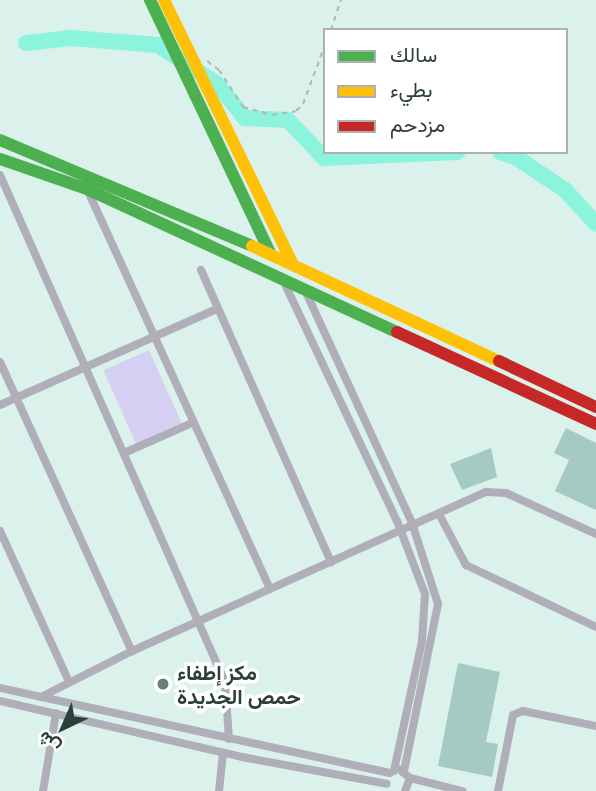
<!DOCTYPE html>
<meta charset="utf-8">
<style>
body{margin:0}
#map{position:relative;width:596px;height:791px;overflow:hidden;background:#daf2eb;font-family:"IBM Plex Serif",Vazirmatn,serif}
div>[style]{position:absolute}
.green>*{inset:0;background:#d5d0f1;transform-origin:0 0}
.river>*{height:16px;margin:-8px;padding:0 8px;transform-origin:8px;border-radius:8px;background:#8cf3dd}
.building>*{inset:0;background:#a5cac2}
.path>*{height:2px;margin-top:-1px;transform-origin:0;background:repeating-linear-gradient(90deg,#b0b5ba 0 5px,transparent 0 10px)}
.street>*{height:8px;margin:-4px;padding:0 4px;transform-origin:4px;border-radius:4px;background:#b0afb9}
.fast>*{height:12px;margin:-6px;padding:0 6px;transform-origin:6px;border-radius:6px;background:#4caf50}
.slow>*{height:12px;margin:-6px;padding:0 6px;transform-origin:6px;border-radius:6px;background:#ffc107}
.jam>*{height:12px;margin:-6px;padding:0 6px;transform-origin:6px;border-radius:6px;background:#c62828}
.dots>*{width:19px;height:19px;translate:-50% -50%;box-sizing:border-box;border:4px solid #fff;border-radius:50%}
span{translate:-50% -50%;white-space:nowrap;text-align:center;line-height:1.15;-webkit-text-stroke:7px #fff;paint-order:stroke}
.poi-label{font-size:21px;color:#2d3f3a;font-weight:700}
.left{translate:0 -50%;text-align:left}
.legend{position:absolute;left:323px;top:28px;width:245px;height:126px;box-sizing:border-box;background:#fff;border:2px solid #abb2b0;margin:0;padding:9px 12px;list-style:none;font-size:21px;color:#2d3f3a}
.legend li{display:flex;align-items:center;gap:14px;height:35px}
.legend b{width:35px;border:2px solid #abb2b0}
.north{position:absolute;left:28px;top:693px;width:70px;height:70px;-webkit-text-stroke:5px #fff;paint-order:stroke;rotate:224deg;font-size:19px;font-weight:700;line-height:28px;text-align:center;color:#2d3f3a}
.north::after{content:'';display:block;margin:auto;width:24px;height:32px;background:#2d3f3a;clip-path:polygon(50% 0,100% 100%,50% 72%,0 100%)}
</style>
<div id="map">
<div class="green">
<div style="left:149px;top:350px;width:80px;height:50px;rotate:66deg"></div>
</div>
<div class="river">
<div style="left:26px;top:43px;width:45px;rotate:-6.3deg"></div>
<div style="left:71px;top:38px;width:87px;rotate:4.6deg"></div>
<div style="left:158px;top:45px;width:71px;rotate:33.5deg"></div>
<div style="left:217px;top:84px;width:44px;rotate:50.5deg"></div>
<div style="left:245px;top:118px;width:43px;rotate:2.7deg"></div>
<div style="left:288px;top:120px;width:52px;rotate:46.5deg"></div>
<div style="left:324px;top:158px;width:134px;rotate:-2.6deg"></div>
<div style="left:500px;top:152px;width:18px;rotate:19deg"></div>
<div style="left:517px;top:158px;width:58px;rotate:33.7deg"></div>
<div style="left:565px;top:190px;width:46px;rotate:47.6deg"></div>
</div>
<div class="building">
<div style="clip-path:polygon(566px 428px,596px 443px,596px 510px,555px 491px,569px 460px,554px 453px)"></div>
<div style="clip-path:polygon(491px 448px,497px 477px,462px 490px,450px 464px)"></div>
<div style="clip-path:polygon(458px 663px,500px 672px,486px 742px,498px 744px,492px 777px,438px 766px)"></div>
</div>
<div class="path">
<div style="left:331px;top:30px;width:32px;rotate:-72deg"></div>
<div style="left:207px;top:61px;width:15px;rotate:37deg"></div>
<div style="left:219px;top:70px;width:44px;rotate:57deg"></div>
<div style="left:243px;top:107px;width:30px;rotate:15deg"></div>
<div style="left:272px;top:115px;width:24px;rotate:-9deg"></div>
<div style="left:296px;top:111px;width:10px;rotate:-45deg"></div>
<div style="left:303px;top:104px;width:63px;rotate:-69.6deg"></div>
</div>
<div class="street">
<div style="left:0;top:175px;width:555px;rotate:66.07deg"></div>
<div style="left:225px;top:682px;width:57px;rotate:86deg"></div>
<div style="left:87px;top:189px;width:440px;rotate:65.4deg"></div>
<div style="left:201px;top:270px;width:320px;rotate:66deg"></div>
<div style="left:283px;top:280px;width:267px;rotate:64.7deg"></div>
<div style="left:397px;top:521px;width:78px;rotate:69deg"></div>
<div style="left:425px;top:594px;width:47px;rotate:93.7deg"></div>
<div style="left:422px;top:641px;width:133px;rotate:102.2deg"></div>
<div style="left:304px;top:288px;width:259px;rotate:65.3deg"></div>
<div style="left:412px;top:523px;width:85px;rotate:72.2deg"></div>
<div style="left:438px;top:604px;width:170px;rotate:101.5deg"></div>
<div style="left:0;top:362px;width:318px;rotate:65.5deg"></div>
<div style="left:0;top:405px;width:237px;rotate:-23.9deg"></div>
<div style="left:124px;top:453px;width:74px;rotate:-23.8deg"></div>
<div style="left:439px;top:514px;width:58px;rotate:62.1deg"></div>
<div style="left:466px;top:565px;width:144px;rotate:25.5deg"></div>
<div style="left:0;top:531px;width:166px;rotate:65.4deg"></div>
<div style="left:0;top:688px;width:399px;rotate:12.3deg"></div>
<div style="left:41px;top:697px;width:102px;rotate:-26.8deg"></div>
<div style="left:132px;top:651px;width:388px;rotate:-24.2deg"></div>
<div style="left:486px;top:492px;width:20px;rotate:3deg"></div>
<div style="left:506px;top:493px;width:99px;rotate:24.5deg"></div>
<div style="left:0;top:701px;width:248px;rotate:13deg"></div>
<div style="left:242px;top:757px;width:147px;rotate:10.5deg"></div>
<div style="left:400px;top:770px;width:13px;rotate:39deg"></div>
<div style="left:410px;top:778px;width:14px;rotate:111deg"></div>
<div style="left:410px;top:778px;width:54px;rotate:14deg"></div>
<div style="left:43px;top:791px;width:79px;rotate:-80.5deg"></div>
<div style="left:219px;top:791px;width:38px;rotate:-84deg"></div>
<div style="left:498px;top:791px;width:77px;rotate:-78.8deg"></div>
<div style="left:513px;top:715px;width:11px;rotate:-22deg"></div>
<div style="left:523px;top:711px;width:75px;rotate:11.6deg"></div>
</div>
<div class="fast">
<div style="left:150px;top:0;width:282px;rotate:64.6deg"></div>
<div style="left:0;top:140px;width:273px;rotate:22.8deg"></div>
<div style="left:0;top:159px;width:92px;rotate:19deg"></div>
<div style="left:87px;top:189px;width:341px;rotate:24.8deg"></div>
</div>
<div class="slow">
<div style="left:164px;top:0;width:294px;rotate:64deg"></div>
<div style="left:252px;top:246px;width:272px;rotate:25deg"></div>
</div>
<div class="jam">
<div style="left:397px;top:332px;width:219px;rotate:24.8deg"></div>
<div style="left:499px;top:361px;width:107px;rotate:25.4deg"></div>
</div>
<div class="dots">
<div style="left:163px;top:684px;background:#6a7e78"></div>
</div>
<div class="poi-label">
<span class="left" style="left:177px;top:684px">مكز إطفاء<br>حمص الجديدة</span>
</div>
<ul class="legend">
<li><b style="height:9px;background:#4caf50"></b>سالك</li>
<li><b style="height:9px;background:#ffc107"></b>بطيء</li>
<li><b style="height:9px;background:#c62828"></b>مزدحم</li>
</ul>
<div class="north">ش</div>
</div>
